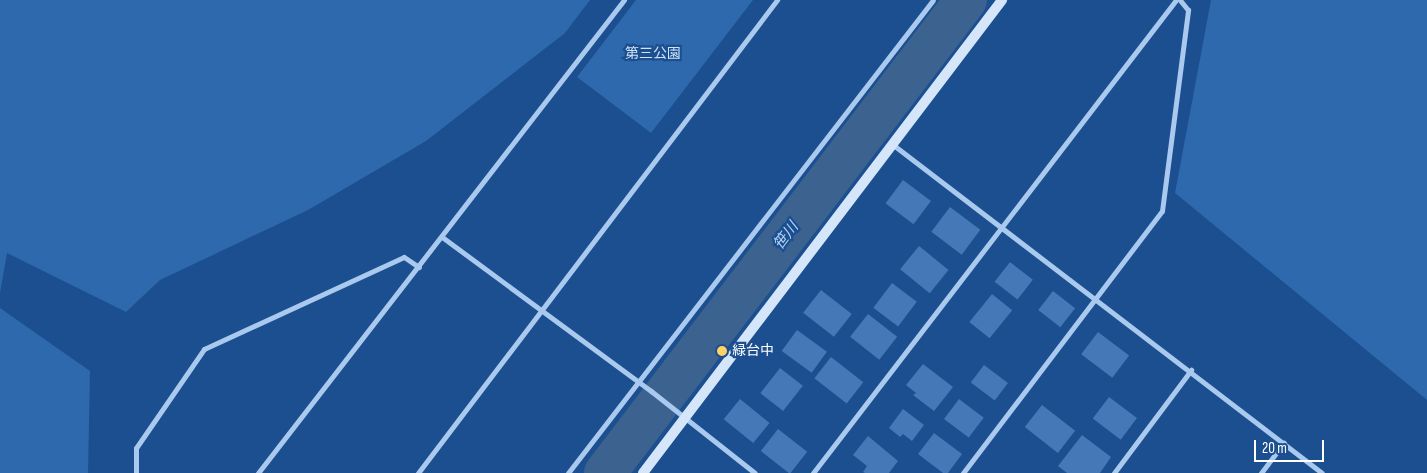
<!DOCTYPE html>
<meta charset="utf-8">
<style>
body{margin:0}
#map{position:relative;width:1427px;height:473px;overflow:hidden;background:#1b4f8f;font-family:"Sofia Sans Condensed","Noto Sans JP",sans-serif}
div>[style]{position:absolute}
.green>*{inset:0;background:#2e69ad}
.river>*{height:42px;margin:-21px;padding:0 21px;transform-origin:21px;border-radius:21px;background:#3c6290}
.building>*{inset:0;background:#4478b7;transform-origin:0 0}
.street>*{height:5px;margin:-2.5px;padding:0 2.5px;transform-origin:2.5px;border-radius:2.5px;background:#a9c9ee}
.secondary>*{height:10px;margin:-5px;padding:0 5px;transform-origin:5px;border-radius:5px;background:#d6e6fa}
.dots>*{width:14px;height:14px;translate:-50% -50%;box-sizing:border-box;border:2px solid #1b4f8f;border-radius:50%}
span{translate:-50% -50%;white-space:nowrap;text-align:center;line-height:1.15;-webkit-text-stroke:4.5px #1b4f8f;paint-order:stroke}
.park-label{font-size:14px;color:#cfe3fa}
.poi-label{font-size:14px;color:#fff}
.left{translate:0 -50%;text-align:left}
.water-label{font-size:15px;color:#b5d3f5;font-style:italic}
.scale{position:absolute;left:1254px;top:440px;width:70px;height:22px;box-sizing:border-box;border:2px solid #fff;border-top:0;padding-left:6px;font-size:15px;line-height:18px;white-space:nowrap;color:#fff;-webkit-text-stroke:4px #1b4f8f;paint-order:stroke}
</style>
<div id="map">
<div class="green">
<div style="clip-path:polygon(0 0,590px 0,565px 33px,426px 141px,308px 210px,160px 280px,126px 312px,7px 253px,0 293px)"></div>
<div style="clip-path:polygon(636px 0,753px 0,651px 133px,577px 77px)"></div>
<div style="clip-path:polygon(1211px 0,1427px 0,1427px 400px,1175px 193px)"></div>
<div style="clip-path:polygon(0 308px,90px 371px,88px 473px,0 473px)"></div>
</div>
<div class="river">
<div style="left:605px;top:473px;width:595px;rotate:-52.65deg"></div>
</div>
<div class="building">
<div style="left:903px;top:180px;width:35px;height:29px;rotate:37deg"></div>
<div style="left:950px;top:207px;width:38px;height:31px;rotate:37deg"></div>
<div style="left:919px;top:246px;width:38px;height:30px;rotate:39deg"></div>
<div style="left:1010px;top:262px;width:29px;height:25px;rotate:38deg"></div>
<div style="left:892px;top:283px;width:31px;height:31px;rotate:37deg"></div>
<div style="left:821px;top:290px;width:39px;height:29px;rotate:38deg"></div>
<div style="left:1053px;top:291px;width:28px;height:24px;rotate:38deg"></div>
<div style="left:992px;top:294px;width:26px;height:36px;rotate:39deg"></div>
<div style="left:868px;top:314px;width:37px;height:29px;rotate:38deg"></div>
<div style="left:797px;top:330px;width:37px;height:26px;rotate:36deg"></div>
<div style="left:1098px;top:332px;width:39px;height:28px;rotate:37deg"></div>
<div style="left:831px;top:357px;width:41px;height:27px;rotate:38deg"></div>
<div style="clip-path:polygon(923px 364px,953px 387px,934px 411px,913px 395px,916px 393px,906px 385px)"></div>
<div style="left:984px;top:365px;width:30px;height:22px;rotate:37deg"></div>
<div style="left:780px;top:368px;width:29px;height:32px;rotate:38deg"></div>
<div style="left:1109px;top:397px;width:35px;height:27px;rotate:37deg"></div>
<div style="left:740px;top:399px;width:38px;height:26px;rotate:39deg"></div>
<div style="left:959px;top:399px;width:31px;height:25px;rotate:37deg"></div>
<div style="left:1042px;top:405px;width:42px;height:28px;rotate:38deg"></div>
<div style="clip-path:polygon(903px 409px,924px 425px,912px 441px,903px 434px,900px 437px,889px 428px)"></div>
<div style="left:778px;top:429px;width:37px;height:28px;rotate:38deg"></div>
<div style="clip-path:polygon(934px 433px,962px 454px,948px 473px,943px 473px,918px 454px)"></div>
<div style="clip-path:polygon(1082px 435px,1111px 457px,1100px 473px,1067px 473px,1058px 466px)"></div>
<div style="clip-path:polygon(868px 436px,898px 461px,889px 473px,865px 473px,863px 472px,867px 466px,853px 455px)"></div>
</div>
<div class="street">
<div style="left:892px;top:144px;width:541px;rotate:37.42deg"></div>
<div style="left:442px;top:237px;width:260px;rotate:36.4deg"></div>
<div style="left:651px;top:391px;width:132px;rotate:38.3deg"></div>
<div style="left:136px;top:473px;width:25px;rotate:-90deg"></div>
<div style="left:136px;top:448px;width:120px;rotate:-55.5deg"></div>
<div style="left:204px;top:349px;width:220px;rotate:-24.7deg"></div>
<div style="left:404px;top:257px;width:18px;rotate:34deg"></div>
<div style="left:258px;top:473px;width:598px;rotate:-52.27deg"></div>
<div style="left:418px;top:473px;width:594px;rotate:-52.8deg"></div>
<div style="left:568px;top:473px;width:597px;rotate:-52.34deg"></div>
<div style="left:813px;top:473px;width:596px;rotate:-52.5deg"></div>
<div style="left:963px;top:473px;width:329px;rotate:-52.8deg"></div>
<div style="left:1162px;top:211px;width:203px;rotate:-82.6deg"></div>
<div style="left:1188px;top:10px;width:13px;rotate:-129deg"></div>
<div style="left:1114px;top:473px;width:129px;rotate:-53.2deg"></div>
<div style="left:1261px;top:473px;width:38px;rotate:-53deg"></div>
</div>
<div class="secondary">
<div style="left:643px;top:473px;width:594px;rotate:-52.8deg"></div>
</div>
<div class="dots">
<div style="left:722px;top:351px;background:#ffd166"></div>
</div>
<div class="park-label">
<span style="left:653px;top:54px">第三公園</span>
</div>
<div class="poi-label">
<span class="left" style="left:732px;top:351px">緑台中</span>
</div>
<div class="water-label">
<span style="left:786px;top:236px;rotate:-53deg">笹川</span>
</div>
<div class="scale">20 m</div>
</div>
